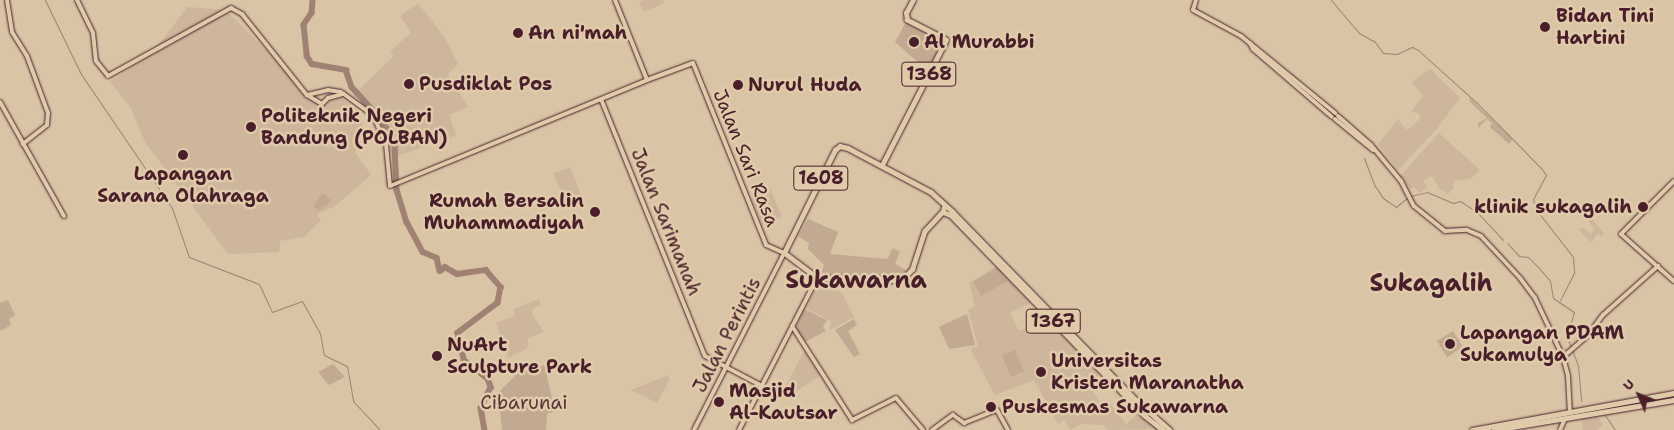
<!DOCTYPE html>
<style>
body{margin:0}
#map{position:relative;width:1674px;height:430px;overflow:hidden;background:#d9c4a5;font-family:"Shantell Sans",sans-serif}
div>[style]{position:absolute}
.built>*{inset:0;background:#cdb69b;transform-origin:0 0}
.green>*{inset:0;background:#c2a991;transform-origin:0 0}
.stream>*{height:1px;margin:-0.5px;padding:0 0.5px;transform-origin:0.5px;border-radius:0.5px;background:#a08275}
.river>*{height:5.5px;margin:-2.75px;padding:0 2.75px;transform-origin:2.75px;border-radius:2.75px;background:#a08275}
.roads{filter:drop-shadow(0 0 1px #4a1f2b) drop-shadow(0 0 1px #4a1f2b)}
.tertiary>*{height:4px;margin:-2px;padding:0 2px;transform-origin:2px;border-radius:2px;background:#dfcbaa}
.secondary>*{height:4px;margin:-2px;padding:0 2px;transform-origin:2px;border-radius:2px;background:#dfcbaa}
.primary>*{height:4.5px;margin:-2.25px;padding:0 2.25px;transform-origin:2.25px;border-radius:2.25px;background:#dfcbaa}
.trunk>*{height:5px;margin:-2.5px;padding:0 2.5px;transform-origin:2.5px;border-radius:2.5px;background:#dfcbaa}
.dots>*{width:14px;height:14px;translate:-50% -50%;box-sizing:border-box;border:2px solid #dfcbaa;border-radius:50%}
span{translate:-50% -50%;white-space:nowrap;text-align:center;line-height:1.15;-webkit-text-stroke:5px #dfcbaa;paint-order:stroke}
.shield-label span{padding:1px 4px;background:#dfcbaa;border:1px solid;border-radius:4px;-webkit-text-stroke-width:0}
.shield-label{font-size:18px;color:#4a1f2b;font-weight:700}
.poi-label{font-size:19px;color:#4a1f2b;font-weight:700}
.left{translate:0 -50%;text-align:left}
.right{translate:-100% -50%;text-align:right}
.street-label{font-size:19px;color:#4a1f2b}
.park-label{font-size:19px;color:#5c343a}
.district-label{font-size:24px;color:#4a1f2b;font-weight:700}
.north{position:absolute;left:1614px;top:370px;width:50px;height:50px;-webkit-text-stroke:4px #dfcbaa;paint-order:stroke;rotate:314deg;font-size:14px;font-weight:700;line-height:20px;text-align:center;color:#4a1f2b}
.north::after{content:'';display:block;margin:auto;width:18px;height:22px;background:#4a1f2b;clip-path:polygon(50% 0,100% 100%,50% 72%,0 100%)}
</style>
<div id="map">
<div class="built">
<div style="clip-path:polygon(644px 0,663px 0,664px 3px,644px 12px,639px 2px)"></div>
<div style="clip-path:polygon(418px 3px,445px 38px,458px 64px,448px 74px,468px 107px,449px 115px,456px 135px,392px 158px,380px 120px,353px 95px,394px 56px,390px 51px,411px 33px,400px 16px)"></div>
<div style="clip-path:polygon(187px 7px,226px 10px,321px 105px,341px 97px,360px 114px,367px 140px,355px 152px,371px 175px,335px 206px,317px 214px,321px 220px,304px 237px,280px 241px,279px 252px,228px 254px,145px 142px,131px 108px,110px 82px,154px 51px)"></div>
<div style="clip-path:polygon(1430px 69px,1460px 98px,1436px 130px,1398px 170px,1378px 144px,1398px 119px,1407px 130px,1421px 118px,1418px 113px,1411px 112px,1423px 96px,1412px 82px)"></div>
<div style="clip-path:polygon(1439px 133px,1480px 170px,1470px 179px,1453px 181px,1454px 188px,1448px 194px,1439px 188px,1432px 176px,1423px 181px,1427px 187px,1420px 193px,1414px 187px,1410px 189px,1400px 176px)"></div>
<div style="left:570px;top:167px;width:29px;height:18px;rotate:68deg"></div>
<div style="left:771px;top:190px;width:29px;height:21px;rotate:68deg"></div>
<div style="clip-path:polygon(1592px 219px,1604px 233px,1601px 236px,1598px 233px,1591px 242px,1579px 230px,1583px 227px,1590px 234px,1595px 229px,1589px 222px)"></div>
<div style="clip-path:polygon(997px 266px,1032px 302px,1010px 313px,1019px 331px,1047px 319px,1100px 374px,1091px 382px,1097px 389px,1093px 392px,1103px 404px,1108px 401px,1126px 424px,1139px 413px,1157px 429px,1108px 430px,1103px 425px,1081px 424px,1071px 430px,1064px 420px,1058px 424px,1034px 380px,995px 395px,972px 352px,971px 349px,978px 346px,968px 310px,975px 306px,969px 283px)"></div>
<div style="clip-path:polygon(820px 282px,842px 293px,854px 317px,830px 330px,831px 321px,806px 308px)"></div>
<div style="clip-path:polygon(539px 299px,541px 305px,533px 308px,532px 314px,544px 332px,527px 338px,529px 345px,526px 349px,508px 358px,496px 323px,515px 316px,513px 309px)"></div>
<div style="clip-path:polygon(805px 350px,821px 375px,791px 395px,783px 391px)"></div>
<div style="clip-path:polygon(668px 375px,670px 379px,657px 403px,631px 390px)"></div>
<div style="clip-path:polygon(1595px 414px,1603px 424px,1597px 430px,1583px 430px,1581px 418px)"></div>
</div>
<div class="green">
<div style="clip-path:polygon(906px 22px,943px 41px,928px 71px,895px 42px)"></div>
<div style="clip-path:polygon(1469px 97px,1513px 139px,1509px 144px,1490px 127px,1492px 123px,1487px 119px,1478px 128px,1478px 123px,1487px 118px,1470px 102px)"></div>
<div style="clip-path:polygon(323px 193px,332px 201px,318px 211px,313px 206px)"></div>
<div style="clip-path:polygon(808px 219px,838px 232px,830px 254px,887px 259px,893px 248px,900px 252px,895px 264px,906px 270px,904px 275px,895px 278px,821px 276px,824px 265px,808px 249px,809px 243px,798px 236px)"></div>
<div style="clip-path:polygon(996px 268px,1008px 281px,981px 296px,973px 282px)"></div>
<div style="clip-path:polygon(8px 300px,15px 315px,9px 319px,11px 325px,0 331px,0 303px)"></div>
<div style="clip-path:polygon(804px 309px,827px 320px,823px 327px,826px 331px,805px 342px,796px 328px)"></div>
<div style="clip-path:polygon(967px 314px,975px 345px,949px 349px,939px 327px)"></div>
<div style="clip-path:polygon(854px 319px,857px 325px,848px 331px,860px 354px,854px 357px,835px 330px)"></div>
<div style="left:1453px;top:331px;width:19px;height:19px;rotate:58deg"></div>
<div style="left:1015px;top:350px;width:23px;height:14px;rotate:67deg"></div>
<div style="clip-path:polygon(333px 364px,345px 377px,329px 385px,318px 372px)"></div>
<div style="clip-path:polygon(547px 365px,547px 377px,555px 411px,547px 414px,546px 430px,502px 430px,498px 393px,522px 369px)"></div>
</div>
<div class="stream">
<div style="left:45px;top:0;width:82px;rotate:64.1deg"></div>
<div style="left:81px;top:74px;width:162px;rotate:55.8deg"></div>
<div style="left:172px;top:208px;width:52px;rotate:70.9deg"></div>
<div style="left:189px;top:257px;width:75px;rotate:21.1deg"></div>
<div style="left:259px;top:284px;width:31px;rotate:65deg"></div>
<div style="left:272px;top:312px;width:32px;rotate:-20deg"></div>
<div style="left:302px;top:301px;width:37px;rotate:61deg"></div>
<div style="left:320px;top:333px;width:22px;rotate:80deg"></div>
<div style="left:324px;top:355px;width:25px;rotate:26deg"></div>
<div style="left:347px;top:366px;width:36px;rotate:80deg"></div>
<div style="left:353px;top:401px;width:40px;rotate:47deg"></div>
<div style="left:1331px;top:0;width:43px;rotate:49.7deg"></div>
<div style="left:1359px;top:33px;width:18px;rotate:29deg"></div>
<div style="left:1375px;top:42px;width:14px;rotate:54deg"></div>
<div style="left:1383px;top:53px;width:14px;rotate:4deg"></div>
<div style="left:1397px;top:54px;width:17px;rotate:-25deg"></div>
<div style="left:1412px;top:47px;width:7px;rotate:27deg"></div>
<div style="left:1418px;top:50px;width:81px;rotate:42deg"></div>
<div style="left:1478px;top:104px;width:90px;rotate:45.5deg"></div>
<div style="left:1541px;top:168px;width:9px;rotate:54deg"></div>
<div style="left:1546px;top:175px;width:27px;rotate:118deg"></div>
<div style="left:1533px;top:199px;width:9px;rotate:77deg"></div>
<div style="left:1535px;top:208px;width:62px;rotate:52.2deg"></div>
<div style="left:1573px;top:257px;width:16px;rotate:86deg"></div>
<div style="left:1574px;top:273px;width:31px;rotate:117deg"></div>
<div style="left:1364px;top:158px;width:30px;rotate:69deg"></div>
<div style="left:1375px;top:186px;width:14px;rotate:56deg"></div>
<div style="left:1383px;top:198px;width:16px;rotate:35deg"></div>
<div style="left:1396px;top:207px;width:14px;rotate:-39deg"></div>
<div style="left:1411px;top:196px;width:16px;rotate:-14deg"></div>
<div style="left:1427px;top:192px;width:28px;rotate:23deg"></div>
<div style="left:1453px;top:203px;width:7px;rotate:-16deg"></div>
<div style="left:1460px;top:201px;width:20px;rotate:33deg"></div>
<div style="left:1477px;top:212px;width:38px;rotate:47deg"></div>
<div style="left:1507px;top:243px;width:18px;rotate:47deg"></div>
<div style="left:1519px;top:256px;width:9px;rotate:6deg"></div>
<div style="left:1528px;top:257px;width:14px;rotate:45deg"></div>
<div style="left:1538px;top:267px;width:18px;rotate:49deg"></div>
<div style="left:1550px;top:281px;width:17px;rotate:80deg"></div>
<div style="left:1553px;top:298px;width:25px;rotate:34deg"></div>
<div style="left:1574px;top:312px;width:10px;rotate:107deg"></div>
<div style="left:1571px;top:322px;width:10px;rotate:135deg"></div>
<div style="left:1564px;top:329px;width:39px;rotate:69deg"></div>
<div style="left:1578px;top:365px;width:36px;rotate:85deg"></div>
<div style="left:1605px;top:415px;width:18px;rotate:56deg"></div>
</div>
<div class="river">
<div style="left:313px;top:0;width:13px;rotate:94deg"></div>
<div style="left:312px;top:13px;width:14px;rotate:124deg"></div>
<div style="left:304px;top:25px;width:31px;rotate:84deg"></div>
<div style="left:307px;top:56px;width:9px;rotate:58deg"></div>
<div style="left:312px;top:64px;width:35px;rotate:10deg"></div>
<div style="left:346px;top:70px;width:18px;rotate:71deg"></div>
<div style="left:352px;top:87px;width:46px;rotate:47.6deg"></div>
<div style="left:383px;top:121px;width:27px;rotate:63deg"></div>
<div style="left:395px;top:145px;width:45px;rotate:87.5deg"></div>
<div style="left:397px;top:190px;width:34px;rotate:73deg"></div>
<div style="left:407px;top:222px;width:34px;rotate:62deg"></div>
<div style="left:423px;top:252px;width:15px;rotate:23deg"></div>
<div style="left:437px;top:258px;width:13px;rotate:77deg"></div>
<div style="left:440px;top:271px;width:6px;rotate:-39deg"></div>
<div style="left:445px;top:267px;width:14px;rotate:30deg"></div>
<div style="left:457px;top:274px;width:29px;rotate:-8deg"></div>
<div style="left:486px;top:270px;width:23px;rotate:49deg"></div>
<div style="left:501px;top:287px;width:16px;rotate:101deg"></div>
<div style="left:498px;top:303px;width:50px;rotate:143.1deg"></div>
<div style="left:458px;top:333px;width:28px;rotate:77deg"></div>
<div style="left:464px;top:360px;width:31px;rotate:38deg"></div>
<div style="left:488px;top:379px;width:9px;rotate:69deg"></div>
<div style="left:491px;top:387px;width:23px;rotate:115deg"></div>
<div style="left:481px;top:408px;width:22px;rotate:80deg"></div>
</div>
<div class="roads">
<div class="tertiary">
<div style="left:7px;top:0;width:32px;rotate:81deg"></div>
<div style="left:12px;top:32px;width:28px;rotate:58deg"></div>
<div style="left:27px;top:56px;width:61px;rotate:69.8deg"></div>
<div style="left:48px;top:113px;width:12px;rotate:95deg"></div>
<div style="left:47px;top:125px;width:31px;rotate:142deg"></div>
<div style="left:77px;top:0;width:37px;rotate:64deg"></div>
<div style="left:93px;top:33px;width:28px;rotate:84deg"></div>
<div style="left:96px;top:61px;width:19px;rotate:51deg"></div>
<div style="left:108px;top:76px;width:141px;rotate:-28.9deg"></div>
<div style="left:231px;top:8px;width:13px;rotate:29deg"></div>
<div style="left:242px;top:14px;width:104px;rotate:51.3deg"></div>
<div style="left:307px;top:95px;width:17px;rotate:31deg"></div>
<div style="left:322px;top:104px;width:8px;rotate:-45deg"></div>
<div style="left:1196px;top:0;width:10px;rotate:107deg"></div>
<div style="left:1193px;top:10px;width:55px;rotate:28.4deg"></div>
<div style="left:1241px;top:36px;width:122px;rotate:39.3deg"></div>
<div style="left:1250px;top:43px;width:7px;rotate:63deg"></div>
<div style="left:1253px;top:49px;width:104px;rotate:40.7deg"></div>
<div style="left:307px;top:95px;width:22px;rotate:-13deg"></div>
<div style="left:328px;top:90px;width:13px;rotate:9deg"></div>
<div style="left:341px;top:92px;width:39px;rotate:36deg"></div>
<div style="left:373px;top:115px;width:32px;rotate:66deg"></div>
<div style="left:386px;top:144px;width:42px;rotate:84.6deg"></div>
<div style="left:390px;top:186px;width:278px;rotate:-22.4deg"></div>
<div style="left:328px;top:98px;width:16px;rotate:-15deg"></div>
<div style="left:601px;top:99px;width:277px;rotate:68deg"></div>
<div style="left:705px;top:356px;width:64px;rotate:27.8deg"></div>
<div style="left:0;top:102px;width:131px;rotate:60.7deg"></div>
<div style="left:1338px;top:116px;width:44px;rotate:41.3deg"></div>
<div style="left:1371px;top:145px;width:47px;rotate:50.2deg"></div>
<div style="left:1401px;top:181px;width:28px;rotate:63deg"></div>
<div style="left:1414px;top:206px;width:40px;rotate:39deg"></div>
<div style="left:1445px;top:231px;width:22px;rotate:-3deg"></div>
<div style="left:1467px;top:230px;width:15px;rotate:23deg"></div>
<div style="left:1481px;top:236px;width:57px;rotate:47.1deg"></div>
<div style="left:1520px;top:278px;width:25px;rotate:53deg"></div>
<div style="left:1535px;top:298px;width:65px;rotate:64.6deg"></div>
<div style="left:1563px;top:357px;width:20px;rotate:75deg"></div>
<div style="left:1568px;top:376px;width:36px;rotate:87deg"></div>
<div style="left:1335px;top:119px;width:49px;rotate:39.2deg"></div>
<div style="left:1674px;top:181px;width:75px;rotate:135deg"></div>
<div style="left:1621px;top:234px;width:71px;rotate:41.6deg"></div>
<div style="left:792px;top:326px;width:112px;rotate:57.4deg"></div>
<div style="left:852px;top:420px;width:49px;rotate:-26.6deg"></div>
<div style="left:896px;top:398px;width:42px;rotate:49.8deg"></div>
<div style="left:1563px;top:357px;width:35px;rotate:-41deg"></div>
<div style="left:1589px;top:334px;width:24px;rotate:-54deg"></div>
<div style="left:1603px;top:315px;width:74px;rotate:-41.7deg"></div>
<div style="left:694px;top:430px;width:199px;rotate:-63deg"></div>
<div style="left:739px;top:430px;width:171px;rotate:-62.8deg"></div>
<div style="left:932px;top:430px;width:26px;rotate:-36deg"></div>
<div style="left:953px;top:415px;width:14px;rotate:36deg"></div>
<div style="left:964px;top:423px;width:35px;rotate:-22deg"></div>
<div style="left:997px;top:410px;width:23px;rotate:61deg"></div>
<div style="left:1560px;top:430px;width:12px;rotate:-66deg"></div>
</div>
<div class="secondary">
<div style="left:615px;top:0;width:86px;rotate:68.2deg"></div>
<div style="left:647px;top:80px;width:49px;rotate:-20.3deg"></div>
<div style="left:693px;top:63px;width:196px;rotate:68.1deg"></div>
<div style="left:766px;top:245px;width:20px;rotate:24deg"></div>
</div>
<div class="primary">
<div style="left:882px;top:165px;width:140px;rotate:-62.9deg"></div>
<div style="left:946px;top:40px;width:44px;rotate:-152.9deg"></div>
<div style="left:907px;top:20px;width:7px;rotate:-98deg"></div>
<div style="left:906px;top:13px;width:15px;rotate:-62deg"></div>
<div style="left:945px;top:206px;width:6px;rotate:108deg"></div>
<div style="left:943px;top:212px;width:26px;rotate:133deg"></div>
<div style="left:925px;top:231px;width:40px;rotate:108deg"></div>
<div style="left:913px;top:269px;width:16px;rotate:133deg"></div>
<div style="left:902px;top:281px;width:85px;rotate:-178deg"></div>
<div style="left:817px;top:278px;width:41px;rotate:-142.9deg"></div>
<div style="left:784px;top:253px;width:115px;rotate:-63.7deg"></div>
<div style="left:835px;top:150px;width:6px;rotate:-39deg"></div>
<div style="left:840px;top:146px;width:8px;rotate:14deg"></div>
<div style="left:848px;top:148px;width:94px;rotate:27.9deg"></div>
<div style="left:931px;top:192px;width:30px;rotate:42deg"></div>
<div style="left:953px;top:212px;width:262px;rotate:45.8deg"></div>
<div style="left:1136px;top:400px;width:45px;rotate:41.4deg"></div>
<div style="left:943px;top:212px;width:9px;rotate:21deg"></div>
<div style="left:951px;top:215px;width:278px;rotate:46deg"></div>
<div style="left:1144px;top:415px;width:24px;rotate:38deg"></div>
</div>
<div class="trunk">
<div style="left:1472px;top:430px;width:205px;rotate:-10.4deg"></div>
<div style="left:1494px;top:430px;width:182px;rotate:-9.5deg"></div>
</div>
</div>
<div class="dots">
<div style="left:1545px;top:27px;background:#4a1f2b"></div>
<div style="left:518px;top:33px;background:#4a1f2b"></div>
<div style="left:914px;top:42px;background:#4a1f2b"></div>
<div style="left:409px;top:84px;background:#4a1f2b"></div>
<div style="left:738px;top:85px;background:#4a1f2b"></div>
<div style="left:251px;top:127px;background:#4a1f2b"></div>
<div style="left:183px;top:155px;background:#4a1f2b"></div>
<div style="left:1643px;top:207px;background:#4a1f2b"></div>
<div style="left:595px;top:212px;background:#4a1f2b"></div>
<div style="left:1450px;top:344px;background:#4a1f2b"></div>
<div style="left:437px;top:356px;background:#4a1f2b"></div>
<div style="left:1041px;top:372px;background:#4a1f2b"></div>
<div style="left:719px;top:402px;background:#4a1f2b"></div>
<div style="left:991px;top:407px;background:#4a1f2b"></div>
</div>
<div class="shield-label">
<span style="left:929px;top:74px">1368</span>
<span style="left:821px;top:178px">1608</span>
<span style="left:1053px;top:321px">1367</span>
</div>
<div class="poi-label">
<span class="left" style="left:1556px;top:27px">Bidan Tini<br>Hartini</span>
<span class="left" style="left:528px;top:33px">An ni'mah</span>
<span class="left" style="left:924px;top:42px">Al Murabbi</span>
<span class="left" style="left:419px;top:84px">Pusdiklat Pos</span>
<span class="left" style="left:748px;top:85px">Nurul Huda</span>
<span class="left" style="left:261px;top:127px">Politeknik Negeri<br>Bandung (POLBAN)</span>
<span style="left:183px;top:185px">Lapangan<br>Sarana Olahraga</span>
<span class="right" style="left:584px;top:212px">Rumah Bersalin<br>Muhammadiyah</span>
<span class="right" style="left:1632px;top:207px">klinik sukagalih</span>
<span class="left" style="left:1460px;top:344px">Lapangan PDAM<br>Sukamulya</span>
<span class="left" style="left:447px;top:356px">NuArt<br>Sculpture Park</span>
<span class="left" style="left:1051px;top:372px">Universitas<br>Kristen Maranatha</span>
<span class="left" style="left:729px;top:402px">Masjid<br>Al-Kautsar</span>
<span class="left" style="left:1002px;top:407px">Puskesmas Sukawarna</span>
</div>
<div class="street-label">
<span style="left:746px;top:158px;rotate:68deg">Jalan Sari Rasa</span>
<span style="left:666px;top:222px;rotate:68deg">Jalan Sarimanah</span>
<span style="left:727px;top:335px;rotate:-63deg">Jalan Perintis</span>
</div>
<div class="park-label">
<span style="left:524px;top:403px">Cibarunai</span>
</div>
<div class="district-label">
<span style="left:856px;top:281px">Sukawarna</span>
<span style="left:1431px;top:284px">Sukagalih</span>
</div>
<div class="north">U</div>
</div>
